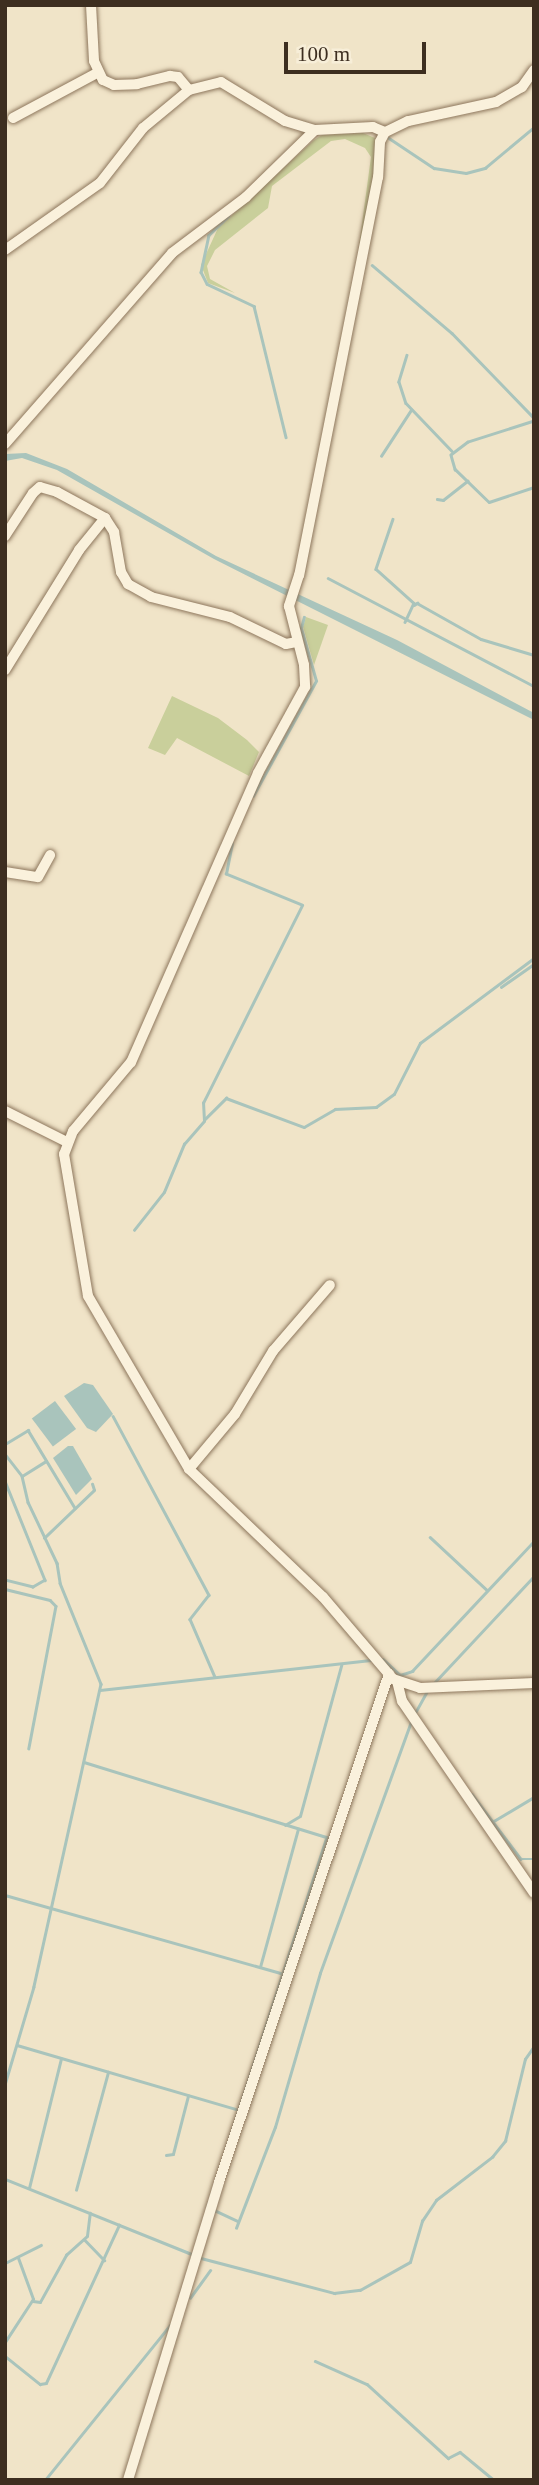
<!DOCTYPE html>
<style>
body{margin:0}
#map{position:relative;width:539px;height:2485px;overflow:hidden;background:#f0e4c8;font-family:"Times New Roman",serif}
div>[style]{position:absolute}
.green>*{inset:0;background:#c9cf9b}
.water>*{inset:0;background:#a9c4bc;transform-origin:0 0}
.stream>*{height:2.5px;margin:-1.25px;padding:0 1.25px;transform-origin:1.25px;border-radius:1.25px;background:#a9c4bc}
.roads{filter:drop-shadow(0 0 2px #8d765c) drop-shadow(0 0 2px #8d765c)}
.street>*{height:10px;margin:-5px;padding:0 5px;transform-origin:5px;border-radius:5px;background:#faf1dc}
span{translate:-50% -50%;white-space:nowrap;text-align:center;line-height:1.15;-webkit-text-stroke:7px #f7eed8;paint-order:stroke}
.frame{position:absolute;inset:0;border:7px solid #3d2e20;pointer-events:none}
.scale{position:absolute;left:284px;top:42px;width:142px;height:32px;box-sizing:border-box;border:4px solid #3d2e20;border-top:0;padding-left:9px;font-size:21px;line-height:24px;white-space:nowrap;color:#3d2e20;-webkit-text-stroke:5px #f7eed8;paint-order:stroke}
</style>
<div id="map">
<div class="green">
<div style="clip-path:polygon(363px 133px,375px 138px,374px 172px,355px 275px,371px 157px,365px 148px,345px 139px,331px 141px,272px 186px,268px 208px,215px 250px,207px 266px,210px 279px,235px 293px,208px 283px,201px 265px,218px 228px,314px 140px,322px 135px)"></div>
<div style="clip-path:polygon(306px 617px,328px 625px,314px 665px,303px 627px)"></div>
<div style="clip-path:polygon(172px 696px,218px 718px,247px 740px,259px 752px,249px 776px,177px 738px,165px 755px,148px 748px)"></div>
</div>
<div class="water">
<div style="clip-path:polygon(26px 453px,67px 469px,216px 556px,397px 640px,534px 713px,534px 720px,214px 559px,57px 470px,22px 458px,5px 461px,5px 454px)"></div>
<div style="clip-path:polygon(84px 1383px,93px 1385px,113px 1414px,96px 1432px,87px 1428px,64px 1396px)"></div>
<div style="left:55px;top:1401px;width:35px;height:29px;rotate:53deg"></div>
<div style="clip-path:polygon(68px 1446px,73px 1446px,92px 1479px,76px 1495px,53px 1458px)"></div>
</div>
<div class="stream">
<div style="left:389px;top:138px;width:54px;rotate:33.7deg"></div>
<div style="left:434px;top:168px;width:32px;rotate:9deg"></div>
<div style="left:466px;top:173px;width:20px;rotate:-15deg"></div>
<div style="left:485px;top:168px;width:64px;rotate:-39.9deg"></div>
<div style="left:229px;top:216px;width:28px;rotate:136deg"></div>
<div style="left:209px;top:235px;width:38px;rotate:102deg"></div>
<div style="left:201px;top:272px;width:13px;rotate:63deg"></div>
<div style="left:207px;top:284px;width:52px;rotate:25.1deg"></div>
<div style="left:254px;top:306px;width:135px;rotate:76.3deg"></div>
<div style="left:372px;top:265px;width:105px;rotate:40.4deg"></div>
<div style="left:452px;top:333px;width:118px;rotate:46deg"></div>
<div style="left:407px;top:355px;width:28px;rotate:107deg"></div>
<div style="left:399px;top:382px;width:22px;rotate:72deg"></div>
<div style="left:406px;top:403px;width:66px;rotate:46.2deg"></div>
<div style="left:534px;top:421px;width:69px;rotate:162.3deg"></div>
<div style="left:468px;top:442px;width:21px;rotate:143deg"></div>
<div style="left:451px;top:455px;width:15px;rotate:74deg"></div>
<div style="left:455px;top:469px;width:47px;rotate:44.1deg"></div>
<div style="left:489px;top:502px;width:47px;rotate:-18.4deg"></div>
<div style="left:381px;top:456px;width:55px;rotate:-56.9deg"></div>
<div style="left:437px;top:499px;width:6px;rotate:9deg"></div>
<div style="left:443px;top:500px;width:31px;rotate:-38deg"></div>
<div style="left:393px;top:519px;width:53px;rotate:108.8deg"></div>
<div style="left:376px;top:569px;width:51px;rotate:41.8deg"></div>
<div style="left:414px;top:603px;width:21px;rotate:115deg"></div>
<div style="left:328px;top:578px;width:233px;rotate:27.7deg"></div>
<div style="left:414px;top:605px;width:4px;rotate:-34deg"></div>
<div style="left:417px;top:603px;width:73px;rotate:29.4deg"></div>
<div style="left:481px;top:639px;width:55px;rotate:16.8deg"></div>
<div style="left:253px;top:796px;width:131px;rotate:-61.3deg"></div>
<div style="left:316px;top:681px;width:55px;rotate:-105.8deg"></div>
<div style="left:301px;top:628px;width:11px;rotate:-75deg"></div>
<div style="left:501px;top:987px;width:40px;rotate:-34.9deg"></div>
<div style="left:205px;top:1119px;width:30px;rotate:-45deg"></div>
<div style="left:226px;top:1098px;width:83px;rotate:20.4deg"></div>
<div style="left:304px;top:1127px;width:36px;rotate:-30deg"></div>
<div style="left:335px;top:1109px;width:41px;rotate:-2.8deg"></div>
<div style="left:376px;top:1107px;width:22px;rotate:-36deg"></div>
<div style="left:394px;top:1094px;width:57px;rotate:-63deg"></div>
<div style="left:420px;top:1043px;width:142px;rotate:-36.7deg"></div>
<div style="left:134px;top:1230px;width:48px;rotate:-51.7deg"></div>
<div style="left:164px;top:1192px;width:52px;rotate:-67.4deg"></div>
<div style="left:184px;top:1144px;width:30px;rotate:-49deg"></div>
<div style="left:204px;top:1121px;width:18px;rotate:-93deg"></div>
<div style="left:203px;top:1103px;width:221px;rotate:-63.4deg"></div>
<div style="left:302px;top:905px;width:82px;rotate:-157.8deg"></div>
<div style="left:226px;top:874px;width:31px;rotate:-79deg"></div>
<div style="left:113px;top:1416px;width:203px;rotate:61.8deg"></div>
<div style="left:209px;top:1595px;width:31px;rotate:128deg"></div>
<div style="left:190px;top:1619px;width:63px;rotate:66.7deg"></div>
<div style="left:5px;top:1444px;width:27px;rotate:-31deg"></div>
<div style="left:28px;top:1430px;width:91px;rotate:58.9deg"></div>
<div style="left:5px;top:1454px;width:28px;rotate:52deg"></div>
<div style="left:22px;top:1476px;width:27px;rotate:77deg"></div>
<div style="left:28px;top:1502px;width:68px;rotate:64.6deg"></div>
<div style="left:57px;top:1563px;width:20px;rotate:81deg"></div>
<div style="left:60px;top:1583px;width:109px;rotate:67.9deg"></div>
<div style="left:101px;top:1684px;width:310px;rotate:102.5deg"></div>
<div style="left:34px;top:1987px;width:102px;rotate:106.5deg"></div>
<div style="left:22px;top:1476px;width:28px;rotate:-32deg"></div>
<div style="left:5px;top:1481px;width:107px;rotate:68deg"></div>
<div style="left:45px;top:1580px;width:14px;rotate:150deg"></div>
<div style="left:33px;top:1587px;width:29px;rotate:-166deg"></div>
<div style="left:430px;top:1537px;width:78px;rotate:42.9deg"></div>
<div style="left:44px;top:1538px;width:69px;rotate:-43.8deg"></div>
<div style="left:94px;top:1490px;width:6px;rotate:-108deg"></div>
<div style="left:5px;top:1589px;width:46px;rotate:13.7deg"></div>
<div style="left:50px;top:1600px;width:8px;rotate:45deg"></div>
<div style="left:56px;top:1606px;width:145px;rotate:100.8deg"></div>
<div style="left:383px;top:1659px;width:23px;rotate:43deg"></div>
<div style="left:400px;top:1675px;width:13px;rotate:-18deg"></div>
<div style="left:412px;top:1671px;width:178px;rotate:-46.8deg"></div>
<div style="left:433px;top:1684px;width:148px;rotate:-46.9deg"></div>
<div style="left:100px;top:1690px;width:272px;rotate:-6.3deg"></div>
<div style="left:415px;top:1713px;width:23px;rotate:-61deg"></div>
<div style="left:84px;top:1762px;width:254px;rotate:17.2deg"></div>
<div style="left:327px;top:1837px;width:388px;rotate:107.9deg"></div>
<div style="left:472px;top:1794px;width:81px;rotate:53deg"></div>
<div style="left:521px;top:1859px;width:13px"></div>
<div style="left:492px;top:1822px;width:49px;rotate:-30.8deg"></div>
<div style="left:285px;top:1825px;width:17px;rotate:-31deg"></div>
<div style="left:300px;top:1816px;width:156px;rotate:-74.7deg"></div>
<div style="left:5px;top:1895px;width:286px;rotate:15.8deg"></div>
<div style="left:260px;top:1967px;width:143px;rotate:-74.6deg"></div>
<div style="left:17px;top:2045px;width:228px;rotate:16.3deg"></div>
<div style="left:166px;top:2155px;width:7px;rotate:-8deg"></div>
<div style="left:173px;top:2154px;width:60px;rotate:-75.5deg"></div>
<div style="left:5px;top:2179px;width:204px;rotate:21.9deg"></div>
<div style="left:29px;top:2188px;width:133px;rotate:-76.1deg"></div>
<div style="left:76px;top:2190px;width:122px;rotate:-74.8deg"></div>
<div style="left:214px;top:2210px;width:26px;rotate:25deg"></div>
<div style="left:236px;top:2228px;width:108px;rotate:-68.9deg"></div>
<div style="left:275px;top:2127px;width:160px;rotate:-73.7deg"></div>
<div style="left:320px;top:1973px;width:267px;rotate:-70.1deg"></div>
<div style="left:85px;top:2240px;width:28px;rotate:46deg"></div>
<div style="left:201px;top:2258px;width:138px;rotate:14.7deg"></div>
<div style="left:334px;top:2293px;width:26px;rotate:-7deg"></div>
<div style="left:360px;top:2290px;width:57px;rotate:-29.2deg"></div>
<div style="left:410px;top:2262px;width:43px;rotate:-73.7deg"></div>
<div style="left:422px;top:2221px;width:25px;rotate:-56deg"></div>
<div style="left:436px;top:2200px;width:71px;rotate:-37.5deg"></div>
<div style="left:492px;top:2157px;width:21px;rotate:-51deg"></div>
<div style="left:505px;top:2141px;width:84px;rotate:-76.3deg"></div>
<div style="left:525px;top:2059px;width:16px;rotate:-55deg"></div>
<div style="left:5px;top:2263px;width:40px;rotate:-26.6deg"></div>
<div style="left:190px;top:2298px;width:34px;rotate:-54deg"></div>
<div style="left:33px;top:2301px;width:7px;rotate:8deg"></div>
<div style="left:40px;top:2302px;width:54px;rotate:-61deg"></div>
<div style="left:66px;top:2255px;width:28px;rotate:-42deg"></div>
<div style="left:87px;top:2236px;width:23px;rotate:-83deg"></div>
<div style="left:5px;top:2342px;width:51px;rotate:-56.9deg"></div>
<div style="left:33px;top:2299px;width:44px;rotate:-110.1deg"></div>
<div style="left:5px;top:2356px;width:45px;rotate:38.7deg"></div>
<div style="left:40px;top:2384px;width:6px;rotate:-9deg"></div>
<div style="left:46px;top:2383px;width:174px;rotate:-65.2deg"></div>
<div style="left:315px;top:2361px;width:57px;rotate:23.9deg"></div>
<div style="left:367px;top:2384px;width:110px;rotate:42.4deg"></div>
<div style="left:448px;top:2458px;width:13px;rotate:-27deg"></div>
<div style="left:460px;top:2452px;width:44px;rotate:39.5deg"></div>
<div style="left:45px;top:2480px;width:199px;rotate:-51.1deg"></div>
</div>
<div class="roads">
<div class="street">
<div style="left:91px;top:5px;width:56px;rotate:86.9deg"></div>
<div style="left:94px;top:61px;width:21px;rotate:65deg"></div>
<div style="left:103px;top:80px;width:12px;rotate:24deg"></div>
<div style="left:114px;top:85px;width:23px;rotate:-2deg"></div>
<div style="left:137px;top:84px;width:34px;rotate:-14deg"></div>
<div style="left:170px;top:76px;width:8px;rotate:7deg"></div>
<div style="left:178px;top:77px;width:17px;rotate:50deg"></div>
<div style="left:534px;top:70px;width:21px;rotate:125deg"></div>
<div style="left:522px;top:87px;width:30px;rotate:150deg"></div>
<div style="left:496px;top:102px;width:90px;rotate:167.8deg"></div>
<div style="left:408px;top:121px;width:25px;rotate:154deg"></div>
<div style="left:385px;top:132px;width:11px;rotate:117deg"></div>
<div style="left:380px;top:142px;width:35px;rotate:93deg"></div>
<div style="left:378px;top:177px;width:406px;rotate:101.2deg"></div>
<div style="left:299px;top:575px;width:33px;rotate:108deg"></div>
<div style="left:289px;top:606px;width:61px;rotate:75.7deg"></div>
<div style="left:304px;top:665px;width:22px;rotate:87deg"></div>
<div style="left:305px;top:687px;width:98px;rotate:118.7deg"></div>
<div style="left:258px;top:773px;width:316px;rotate:113.7deg"></div>
<div style="left:131px;top:1062px;width:90px;rotate:130deg"></div>
<div style="left:73px;top:1131px;width:25px;rotate:111deg"></div>
<div style="left:64px;top:1154px;width:144px;rotate:80.4deg"></div>
<div style="left:88px;top:1296px;width:200px;rotate:59.7deg"></div>
<div style="left:189px;top:1469px;width:185px;rotate:43.7deg"></div>
<div style="left:323px;top:1597px;width:108px;rotate:49.5deg"></div>
<div style="left:393px;top:1679px;width:28px;rotate:18deg"></div>
<div style="left:420px;top:1688px;width:114px;rotate:-2.5deg"></div>
<div style="left:13px;top:118px;width:95px;rotate:-28.2deg"></div>
<div style="left:5px;top:250px;width:116px;rotate:-35.2deg"></div>
<div style="left:100px;top:183px;width:70px;rotate:-52deg"></div>
<div style="left:143px;top:128px;width:60px;rotate:-39.6deg"></div>
<div style="left:189px;top:90px;width:33px;rotate:-14deg"></div>
<div style="left:221px;top:82px;width:75px;rotate:31.4deg"></div>
<div style="left:285px;top:121px;width:31px;rotate:17deg"></div>
<div style="left:5px;top:444px;width:254px;rotate:-48.8deg"></div>
<div style="left:172px;top:253px;width:93px;rotate:-37.1deg"></div>
<div style="left:246px;top:197px;width:96px;rotate:-44.2deg"></div>
<div style="left:315px;top:130px;width:58px;rotate:-3deg"></div>
<div style="left:373px;top:127px;width:13px;rotate:23deg"></div>
<div style="left:5px;top:536px;width:51px;rotate:-56.9deg"></div>
<div style="left:33px;top:493px;width:9px;rotate:-41deg"></div>
<div style="left:40px;top:487px;width:18px;rotate:16deg"></div>
<div style="left:57px;top:492px;width:55px;rotate:28.4deg"></div>
<div style="left:105px;top:518px;width:17px;rotate:57deg"></div>
<div style="left:114px;top:532px;width:41px;rotate:80.1deg"></div>
<div style="left:121px;top:572px;width:14px;rotate:60deg"></div>
<div style="left:128px;top:584px;width:26px;rotate:29deg"></div>
<div style="left:151px;top:597px;width:81px;rotate:14.2deg"></div>
<div style="left:230px;top:617px;width:62px;rotate:25.7deg"></div>
<div style="left:286px;top:644px;width:10px;rotate:-11deg"></div>
<div style="left:5px;top:670px;width:141px;rotate:-58.3deg"></div>
<div style="left:79px;top:550px;width:41px;rotate:-50.9deg"></div>
<div style="left:5px;top:872px;width:33px;rotate:9deg"></div>
<div style="left:38px;top:877px;width:25px;rotate:-61deg"></div>
<div style="left:5px;top:1111px;width:69px;rotate:26.6deg"></div>
<div style="left:189px;top:1469px;width:72px;rotate:-50.1deg"></div>
<div style="left:235px;top:1414px;width:74px;rotate:-58.9deg"></div>
<div style="left:273px;top:1351px;width:87px;rotate:-49.2deg"></div>
<div style="left:397px;top:1681px;width:21px;rotate:76deg"></div>
<div style="left:402px;top:1701px;width:233px;rotate:55.5deg"></div>
<div style="left:128px;top:2480px;width:312px;rotate:-73deg"></div>
<div style="left:219px;top:2182px;width:536px;rotate:-71.5deg"></div>
</div>
</div>
<div class="frame"></div>
<div class="scale">100 m</div>
</div>
